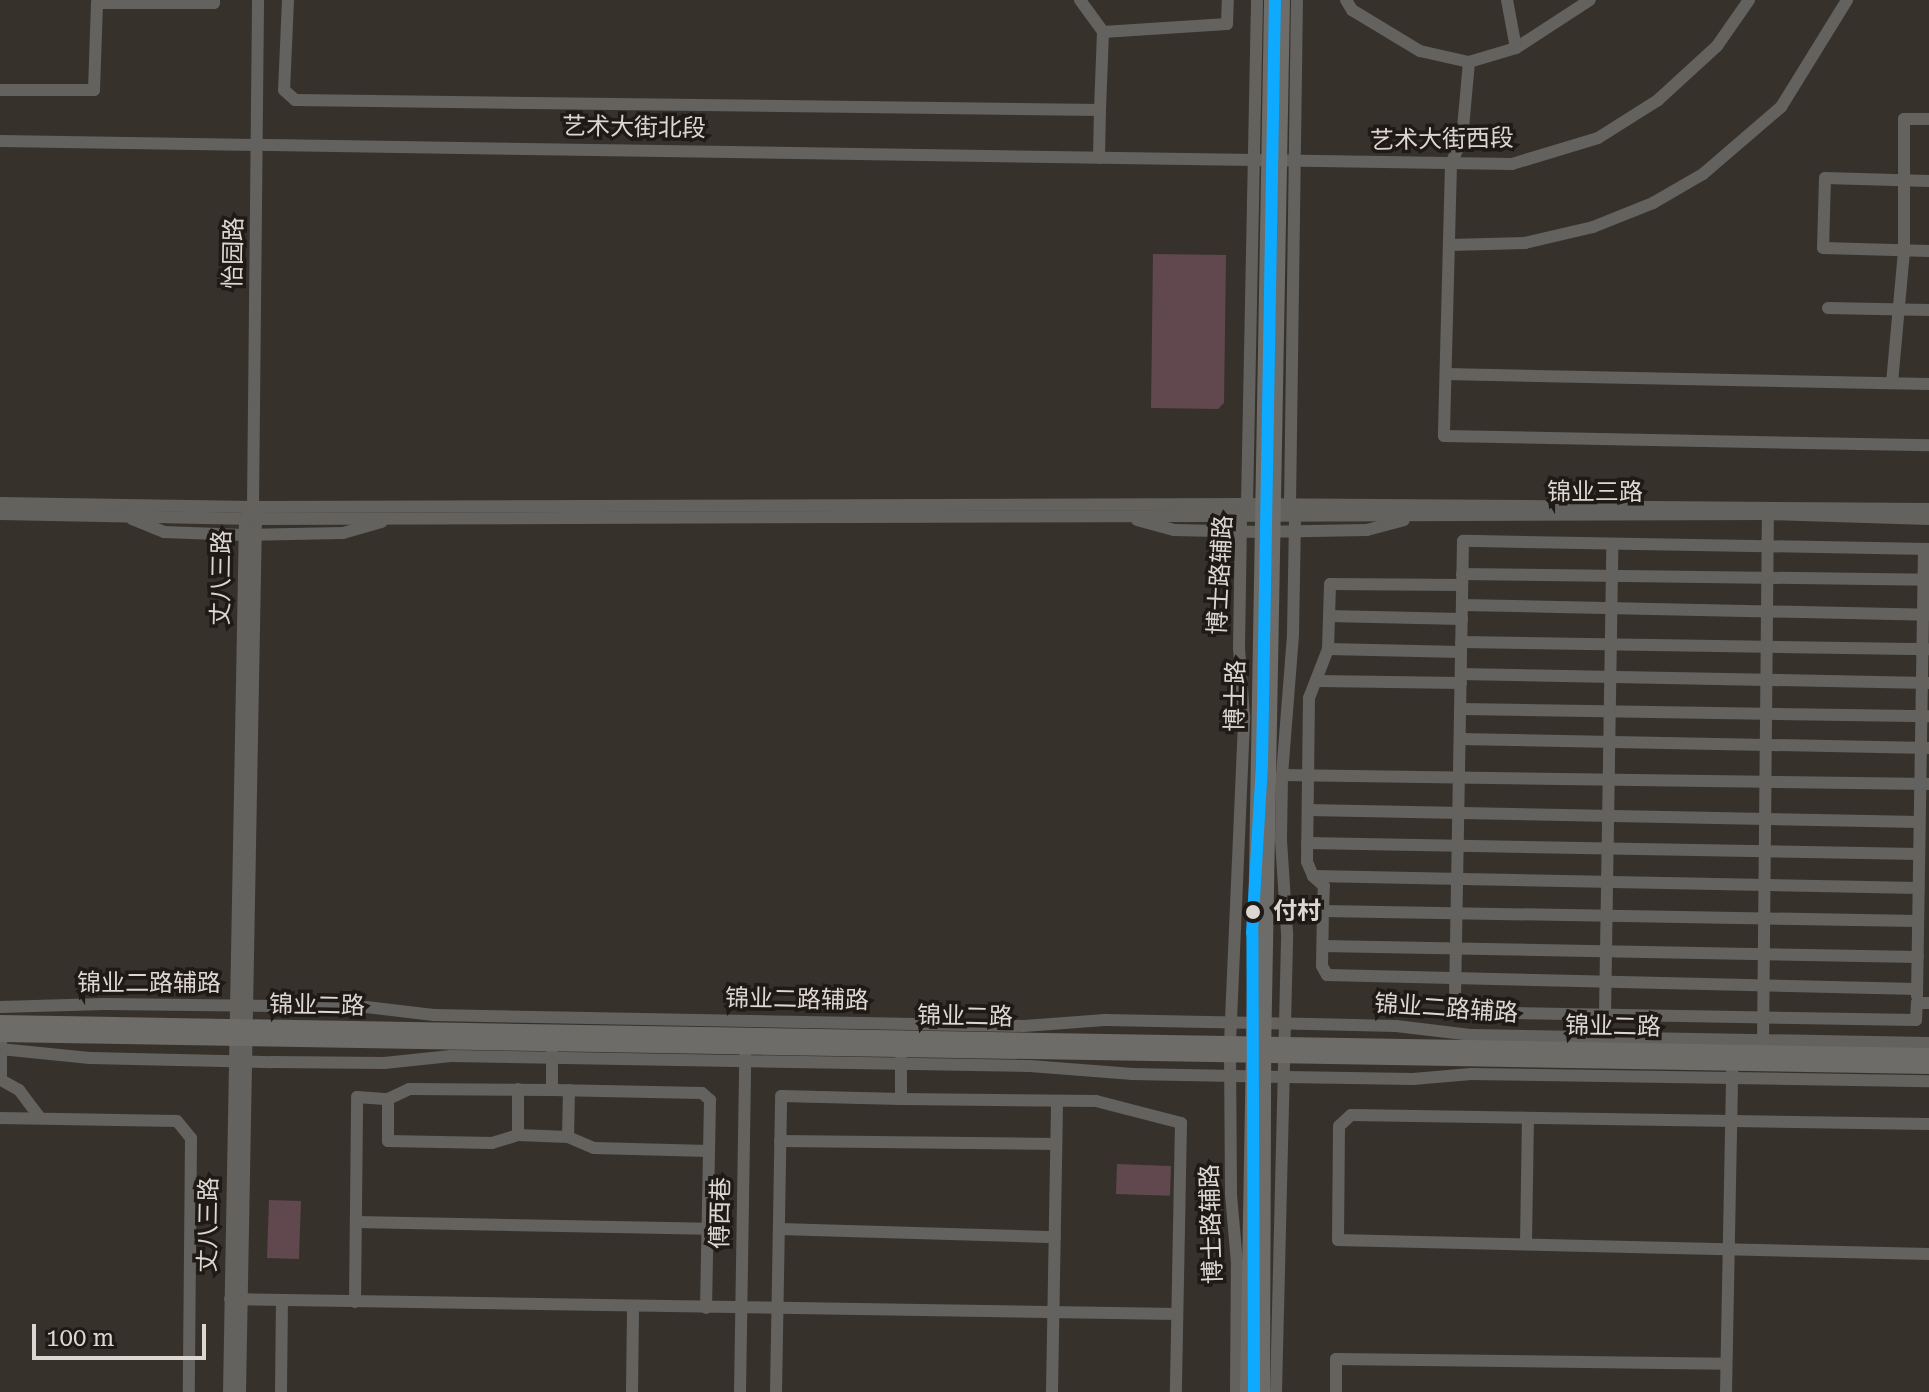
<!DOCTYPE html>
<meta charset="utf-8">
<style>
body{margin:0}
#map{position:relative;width:1929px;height:1392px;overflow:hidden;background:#37312c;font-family:"Roboto Serif","Noto Sans SC",serif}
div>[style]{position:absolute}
.green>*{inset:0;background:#61474e;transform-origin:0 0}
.minor>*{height:12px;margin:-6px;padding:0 6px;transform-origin:6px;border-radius:6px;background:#63625f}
.major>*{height:14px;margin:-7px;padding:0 7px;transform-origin:7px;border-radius:7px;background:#6d6c68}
.rail-1>*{height:12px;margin:-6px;padding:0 6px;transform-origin:6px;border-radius:6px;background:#0daaff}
.dots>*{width:22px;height:22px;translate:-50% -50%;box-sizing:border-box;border:4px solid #1f1a16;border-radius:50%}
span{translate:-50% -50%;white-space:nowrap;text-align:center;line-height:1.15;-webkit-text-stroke:7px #1f1a16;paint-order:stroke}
.street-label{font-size:24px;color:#ddd7d1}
.stop-label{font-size:24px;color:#ddd7d1;font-weight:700}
.left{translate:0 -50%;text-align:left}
.scale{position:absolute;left:32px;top:1324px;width:174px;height:36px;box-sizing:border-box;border:4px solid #ddd7d1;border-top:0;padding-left:10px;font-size:24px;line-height:28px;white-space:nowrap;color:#ddd7d1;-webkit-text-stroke:6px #1f1a16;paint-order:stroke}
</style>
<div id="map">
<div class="green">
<div style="clip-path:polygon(1153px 254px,1226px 255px,1224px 403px,1218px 409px,1151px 408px)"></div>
<div style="left:1117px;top:1164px;width:54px;height:30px;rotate:2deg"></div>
<div style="left:269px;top:1200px;width:32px;height:58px;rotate:2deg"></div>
</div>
<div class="minor">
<div style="left:288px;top:0;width:90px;rotate:92.5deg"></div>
<div style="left:284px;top:90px;width:15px;rotate:42deg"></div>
<div style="left:295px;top:100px;width:805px;rotate:0.71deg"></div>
<div style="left:1100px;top:110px;width:48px;rotate:91.2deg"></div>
<div style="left:1080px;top:0;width:39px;rotate:54deg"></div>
<div style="left:1346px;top:0;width:12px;rotate:59deg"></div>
<div style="left:1352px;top:10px;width:79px;rotate:31.1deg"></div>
<div style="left:1420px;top:51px;width:50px;rotate:12.7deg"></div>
<div style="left:1469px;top:62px;width:49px;rotate:-16.6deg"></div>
<div style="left:1516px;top:48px;width:88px;rotate:-33deg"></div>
<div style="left:1507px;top:0;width:49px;rotate:79.4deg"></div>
<div style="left:1469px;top:62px;width:77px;rotate:95.2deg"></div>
<div style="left:1462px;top:139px;width:27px;rotate:114deg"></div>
<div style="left:1451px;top:164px;width:272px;rotate:91.5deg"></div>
<div style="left:1444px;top:436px;width:485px;rotate:1.1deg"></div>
<div style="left:0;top:90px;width:94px"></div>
<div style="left:94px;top:90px;width:87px;rotate:-88deg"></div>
<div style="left:97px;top:3px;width:117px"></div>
<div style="left:214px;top:3px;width:3px;rotate:-90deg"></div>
<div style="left:1100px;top:110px;width:78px;rotate:-87.8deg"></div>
<div style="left:1103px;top:32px;width:124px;rotate:-3.7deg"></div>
<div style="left:1227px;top:24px;width:24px;rotate:-88deg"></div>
<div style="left:0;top:141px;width:1512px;rotate:0.87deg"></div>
<div style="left:1512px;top:164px;width:90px;rotate:-16.8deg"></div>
<div style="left:1598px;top:138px;width:71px;rotate:-32.3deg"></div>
<div style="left:1658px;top:100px;width:80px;rotate:-42.5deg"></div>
<div style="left:1717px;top:46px;width:56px;rotate:-55.2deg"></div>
<div style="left:1929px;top:181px;width:104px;rotate:-178.3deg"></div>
<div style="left:1825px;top:178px;width:70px;rotate:91.6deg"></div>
<div style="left:1823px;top:248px;width:106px;rotate:1.6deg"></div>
<div style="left:1450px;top:245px;width:75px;rotate:-1.5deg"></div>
<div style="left:1525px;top:243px;width:70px;rotate:-13.2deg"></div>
<div style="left:1593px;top:227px;width:65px;rotate:-21.8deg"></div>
<div style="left:1653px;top:203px;width:58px;rotate:-30.1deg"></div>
<div style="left:1703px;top:174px;width:103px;rotate:-40.7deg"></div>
<div style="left:1781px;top:107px;width:126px;rotate:-58.3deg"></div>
<div style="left:1828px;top:308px;width:101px;rotate:1.1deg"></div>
<div style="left:1446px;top:374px;width:483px;rotate:1.2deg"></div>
<div style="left:1892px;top:383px;width:134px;rotate:-84.8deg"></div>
<div style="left:1904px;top:250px;width:131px;rotate:-90deg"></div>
<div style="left:1904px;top:119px;width:25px"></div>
<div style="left:0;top:503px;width:253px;rotate:0.9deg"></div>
<div style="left:253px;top:507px;width:994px;rotate:-0.17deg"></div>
<div style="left:1247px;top:504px;width:682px;rotate:0.42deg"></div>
<div style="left:0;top:514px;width:256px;rotate:1.1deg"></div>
<div style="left:256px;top:519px;width:1511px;rotate:-0.19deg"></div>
<div style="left:1767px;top:514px;width:162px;rotate:1.8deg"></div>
<div style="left:132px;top:519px;width:35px;rotate:22deg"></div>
<div style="left:164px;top:532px;width:80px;rotate:2.1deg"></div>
<div style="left:244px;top:535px;width:99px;rotate:-1.2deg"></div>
<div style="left:343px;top:533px;width:40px;rotate:-16deg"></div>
<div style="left:1137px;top:520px;width:38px;rotate:15deg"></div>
<div style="left:1174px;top:530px;width:87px;rotate:1.3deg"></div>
<div style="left:1261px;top:532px;width:106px;rotate:-1.1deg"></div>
<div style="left:1367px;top:530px;width:38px;rotate:-15deg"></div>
<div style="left:1929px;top:549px;width:466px;rotate:-179deg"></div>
<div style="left:1463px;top:541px;width:471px;rotate:91deg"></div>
<div style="left:1455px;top:1012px;width:461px;rotate:1deg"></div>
<div style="left:1916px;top:1020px;width:17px;rotate:-87deg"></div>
<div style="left:1917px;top:1003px;width:12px"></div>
<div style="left:1462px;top:574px;width:467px;rotate:0.7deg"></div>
<div style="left:1462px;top:605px;width:467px;rotate:1.2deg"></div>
<div style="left:1329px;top:616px;width:133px;rotate:1.3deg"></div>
<div style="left:1461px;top:642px;width:468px;rotate:0.9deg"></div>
<div style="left:1328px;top:649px;width:133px;rotate:1.3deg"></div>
<div style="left:1461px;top:674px;width:468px;rotate:1.1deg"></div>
<div style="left:1319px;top:681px;width:142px;rotate:0.8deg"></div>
<div style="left:1460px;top:709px;width:469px;rotate:0.9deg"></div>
<div style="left:1460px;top:739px;width:469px;rotate:1.1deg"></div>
<div style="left:1282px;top:775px;width:647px;rotate:0.8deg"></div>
<div style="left:1308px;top:810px;width:611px;rotate:1.13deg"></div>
<div style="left:1307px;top:843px;width:612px;rotate:1.03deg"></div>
<div style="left:1313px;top:876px;width:606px;rotate:1.13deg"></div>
<div style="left:1323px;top:911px;width:25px;rotate:-88deg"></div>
<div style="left:1324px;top:886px;width:15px;rotate:-138deg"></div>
<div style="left:1313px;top:876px;width:15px;rotate:-113deg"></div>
<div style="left:1307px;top:862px;width:164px;rotate:-89.3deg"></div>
<div style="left:1309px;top:698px;width:53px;rotate:-68.8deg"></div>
<div style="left:1328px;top:649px;width:65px;rotate:-88.2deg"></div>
<div style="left:1330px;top:584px;width:132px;rotate:0.4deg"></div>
<div style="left:1323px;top:946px;width:595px;rotate:1.06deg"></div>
<div style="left:1917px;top:989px;width:590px;rotate:-178.64deg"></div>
<div style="left:1327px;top:975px;width:10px;rotate:-119deg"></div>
<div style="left:1322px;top:966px;width:55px;rotate:-89deg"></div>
<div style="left:1323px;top:911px;width:595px;rotate:0.96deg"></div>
<div style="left:1917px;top:996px;width:447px;rotate:-89.1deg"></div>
<div style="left:0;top:1007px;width:104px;rotate:-1.7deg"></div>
<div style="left:104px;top:1004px;width:262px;rotate:0.7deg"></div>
<div style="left:366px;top:1007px;width:68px;rotate:6.7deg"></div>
<div style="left:434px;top:1015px;width:590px;rotate:1.07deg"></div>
<div style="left:1024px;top:1026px;width:81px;rotate:-4.2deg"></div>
<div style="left:1105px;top:1020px;width:206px;rotate:1.1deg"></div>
<div style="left:1311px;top:1024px;width:85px;rotate:1.3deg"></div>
<div style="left:1396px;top:1026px;width:77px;rotate:6.8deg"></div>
<div style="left:1472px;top:1035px;width:457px;rotate:1deg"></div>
<div style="left:1605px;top:1015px;width:471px;rotate:-89.1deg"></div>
<div style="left:1763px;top:1045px;width:537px;rotate:-89.47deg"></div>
<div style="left:0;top:1049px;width:90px;rotate:5.7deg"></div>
<div style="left:90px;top:1058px;width:182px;rotate:1.3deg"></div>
<div style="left:272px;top:1062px;width:112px;rotate:0.5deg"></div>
<div style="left:384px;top:1063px;width:67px;rotate:-6deg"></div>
<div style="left:451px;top:1056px;width:579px;rotate:0.99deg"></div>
<div style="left:1030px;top:1066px;width:103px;rotate:4.4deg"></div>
<div style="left:1133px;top:1074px;width:152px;rotate:1.1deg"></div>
<div style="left:1285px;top:1077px;width:128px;rotate:0.9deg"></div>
<div style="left:1413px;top:1079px;width:58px;rotate:-4.9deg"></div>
<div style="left:1471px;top:1074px;width:458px;rotate:0.9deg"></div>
<div style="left:901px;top:1059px;width:40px;rotate:90deg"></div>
<div style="left:901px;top:1099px;width:195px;rotate:0.6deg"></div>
<div style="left:1096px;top:1101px;width:88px;rotate:14.5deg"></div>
<div style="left:1181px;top:1123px;width:269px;rotate:91.1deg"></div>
<div style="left:1px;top:1080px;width:37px;rotate:-90deg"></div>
<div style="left:1px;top:1080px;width:21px;rotate:29deg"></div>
<div style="left:19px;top:1090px;width:34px;rotate:53deg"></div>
<div style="left:552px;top:1090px;width:39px;rotate:-90deg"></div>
<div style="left:388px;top:1099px;width:42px;rotate:90deg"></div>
<div style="left:388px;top:1141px;width:104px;rotate:1.1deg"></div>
<div style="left:492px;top:1143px;width:27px;rotate:-17deg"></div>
<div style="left:518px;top:1135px;width:50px;rotate:2.3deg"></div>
<div style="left:568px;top:1137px;width:28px;rotate:23deg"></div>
<div style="left:594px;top:1148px;width:115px;rotate:1.5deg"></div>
<div style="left:0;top:1118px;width:177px;rotate:1deg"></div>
<div style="left:177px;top:1121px;width:22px;rotate:51deg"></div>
<div style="left:191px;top:1138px;width:254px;rotate:90.5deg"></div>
<div style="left:1929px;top:1124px;width:578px;rotate:-179.11deg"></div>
<div style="left:1351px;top:1115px;width:16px;rotate:137deg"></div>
<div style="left:1339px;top:1126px;width:114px;rotate:90.5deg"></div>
<div style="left:1338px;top:1240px;width:591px;rotate:1.36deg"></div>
<div style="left:518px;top:1135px;width:46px;rotate:-90deg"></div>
<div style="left:568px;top:1137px;width:47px;rotate:-88.8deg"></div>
<div style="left:780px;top:1141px;width:276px;rotate:0.6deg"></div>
<div style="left:356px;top:1222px;width:351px;rotate:1.1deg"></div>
<div style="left:779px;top:1229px;width:276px;rotate:1.7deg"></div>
<div style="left:1526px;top:1243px;width:125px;rotate:-89.1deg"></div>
<div style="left:230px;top:1299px;width:947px;rotate:0.91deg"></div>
<div style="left:355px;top:1302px;width:205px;rotate:-89.4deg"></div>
<div style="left:357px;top:1097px;width:31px;rotate:4deg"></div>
<div style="left:388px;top:1099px;width:23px;rotate:-25deg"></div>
<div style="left:409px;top:1089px;width:143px;rotate:0.4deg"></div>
<div style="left:552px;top:1090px;width:150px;rotate:1.1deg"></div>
<div style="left:702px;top:1093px;width:11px;rotate:41deg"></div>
<div style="left:710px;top:1100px;width:208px;rotate:91.1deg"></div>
<div style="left:229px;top:1392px;width:873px;rotate:-88.95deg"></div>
<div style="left:245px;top:519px;width:7px;rotate:-63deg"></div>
<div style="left:240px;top:1392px;width:873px;rotate:-88.95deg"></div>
<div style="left:256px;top:519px;width:12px;rotate:-104deg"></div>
<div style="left:253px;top:507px;width:507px;rotate:-89.43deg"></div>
<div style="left:281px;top:1392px;width:92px;rotate:-89.4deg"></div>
<div style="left:632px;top:1392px;width:86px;rotate:-89.3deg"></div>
<div style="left:740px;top:1392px;width:337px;rotate:-89.1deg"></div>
<div style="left:776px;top:1392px;width:296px;rotate:-89deg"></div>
<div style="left:781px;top:1096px;width:120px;rotate:1.4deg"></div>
<div style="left:1052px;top:1392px;width:291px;rotate:-89deg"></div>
<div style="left:1236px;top:1392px;width:129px;rotate:-89.6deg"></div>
<div style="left:1237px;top:1263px;width:69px;rotate:-95deg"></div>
<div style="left:1231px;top:1194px;width:151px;rotate:-90.4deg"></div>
<div style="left:1230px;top:1043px;width:327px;rotate:-87.5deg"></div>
<div style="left:1244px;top:716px;width:68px;rotate:-94.2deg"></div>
<div style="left:1239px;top:648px;width:132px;rotate:-89.1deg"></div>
<div style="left:1241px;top:516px;width:13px;rotate:-63deg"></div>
<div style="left:1247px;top:504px;width:504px;rotate:-88.86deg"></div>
<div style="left:1276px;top:1392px;width:459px;rotate:-88.6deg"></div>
<div style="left:1287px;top:933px;width:93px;rotate:-93.7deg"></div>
<div style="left:1281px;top:840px;width:65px;rotate:-89.1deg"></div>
<div style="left:1282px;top:775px;width:141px;rotate:-85.5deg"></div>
<div style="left:1293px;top:634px;width:118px;rotate:-89deg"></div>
<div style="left:1295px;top:516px;width:12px;rotate:-114deg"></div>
<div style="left:1290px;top:505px;width:505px;rotate:-89.21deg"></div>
<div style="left:1336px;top:1392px;width:33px;rotate:-90deg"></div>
<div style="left:1336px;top:1359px;width:390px;rotate:0.7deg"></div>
<div style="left:1726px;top:1392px;width:321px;rotate:-88.9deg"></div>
</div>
<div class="major">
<div style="left:0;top:1022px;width:1929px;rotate:0.98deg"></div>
<div style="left:0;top:1035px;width:1929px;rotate:0.95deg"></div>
<div style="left:1247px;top:1392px;width:1392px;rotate:-89.01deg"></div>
<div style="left:1263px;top:1392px;width:336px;rotate:-89.8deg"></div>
<div style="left:1264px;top:1056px;width:1056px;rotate:-88.97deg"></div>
</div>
<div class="rail-1">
<div style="left:1254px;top:1392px;width:459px;rotate:-90.2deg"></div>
<div style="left:1252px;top:933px;width:169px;rotate:-86.6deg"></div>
<div style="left:1262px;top:764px;width:764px;rotate:-89.03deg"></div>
</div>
<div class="dots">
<div style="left:1253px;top:912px;background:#ddd7d1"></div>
</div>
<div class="street-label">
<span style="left:634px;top:128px;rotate:1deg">艺术大街北段</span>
<span style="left:1442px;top:140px;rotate:-1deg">艺术大街西段</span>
<span style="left:234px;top:253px;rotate:-89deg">怡园路</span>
<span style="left:1595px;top:493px">锦业三路</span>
<span style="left:1221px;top:575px;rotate:-87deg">博士路辅路</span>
<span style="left:222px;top:578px;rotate:-89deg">丈八三路</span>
<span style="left:1236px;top:696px;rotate:-89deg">博士路</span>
<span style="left:149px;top:984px">锦业二路辅路</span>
<span style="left:797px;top:1000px;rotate:1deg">锦业二路辅路</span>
<span style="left:317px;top:1006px;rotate:1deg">锦业二路</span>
<span style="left:1446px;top:1009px;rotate:4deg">锦业二路辅路</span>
<span style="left:965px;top:1017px;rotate:1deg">锦业二路</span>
<span style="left:1613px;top:1027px;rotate:1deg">锦业二路</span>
<span style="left:721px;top:1213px;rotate:-89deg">傅西巷</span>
<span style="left:1212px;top:1224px;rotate:-92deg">博士路辅路</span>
<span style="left:209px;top:1225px;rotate:-89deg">丈八三路</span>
</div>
<div class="stop-label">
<span class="left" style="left:1273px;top:912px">付村</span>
</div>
<div class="scale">100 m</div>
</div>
